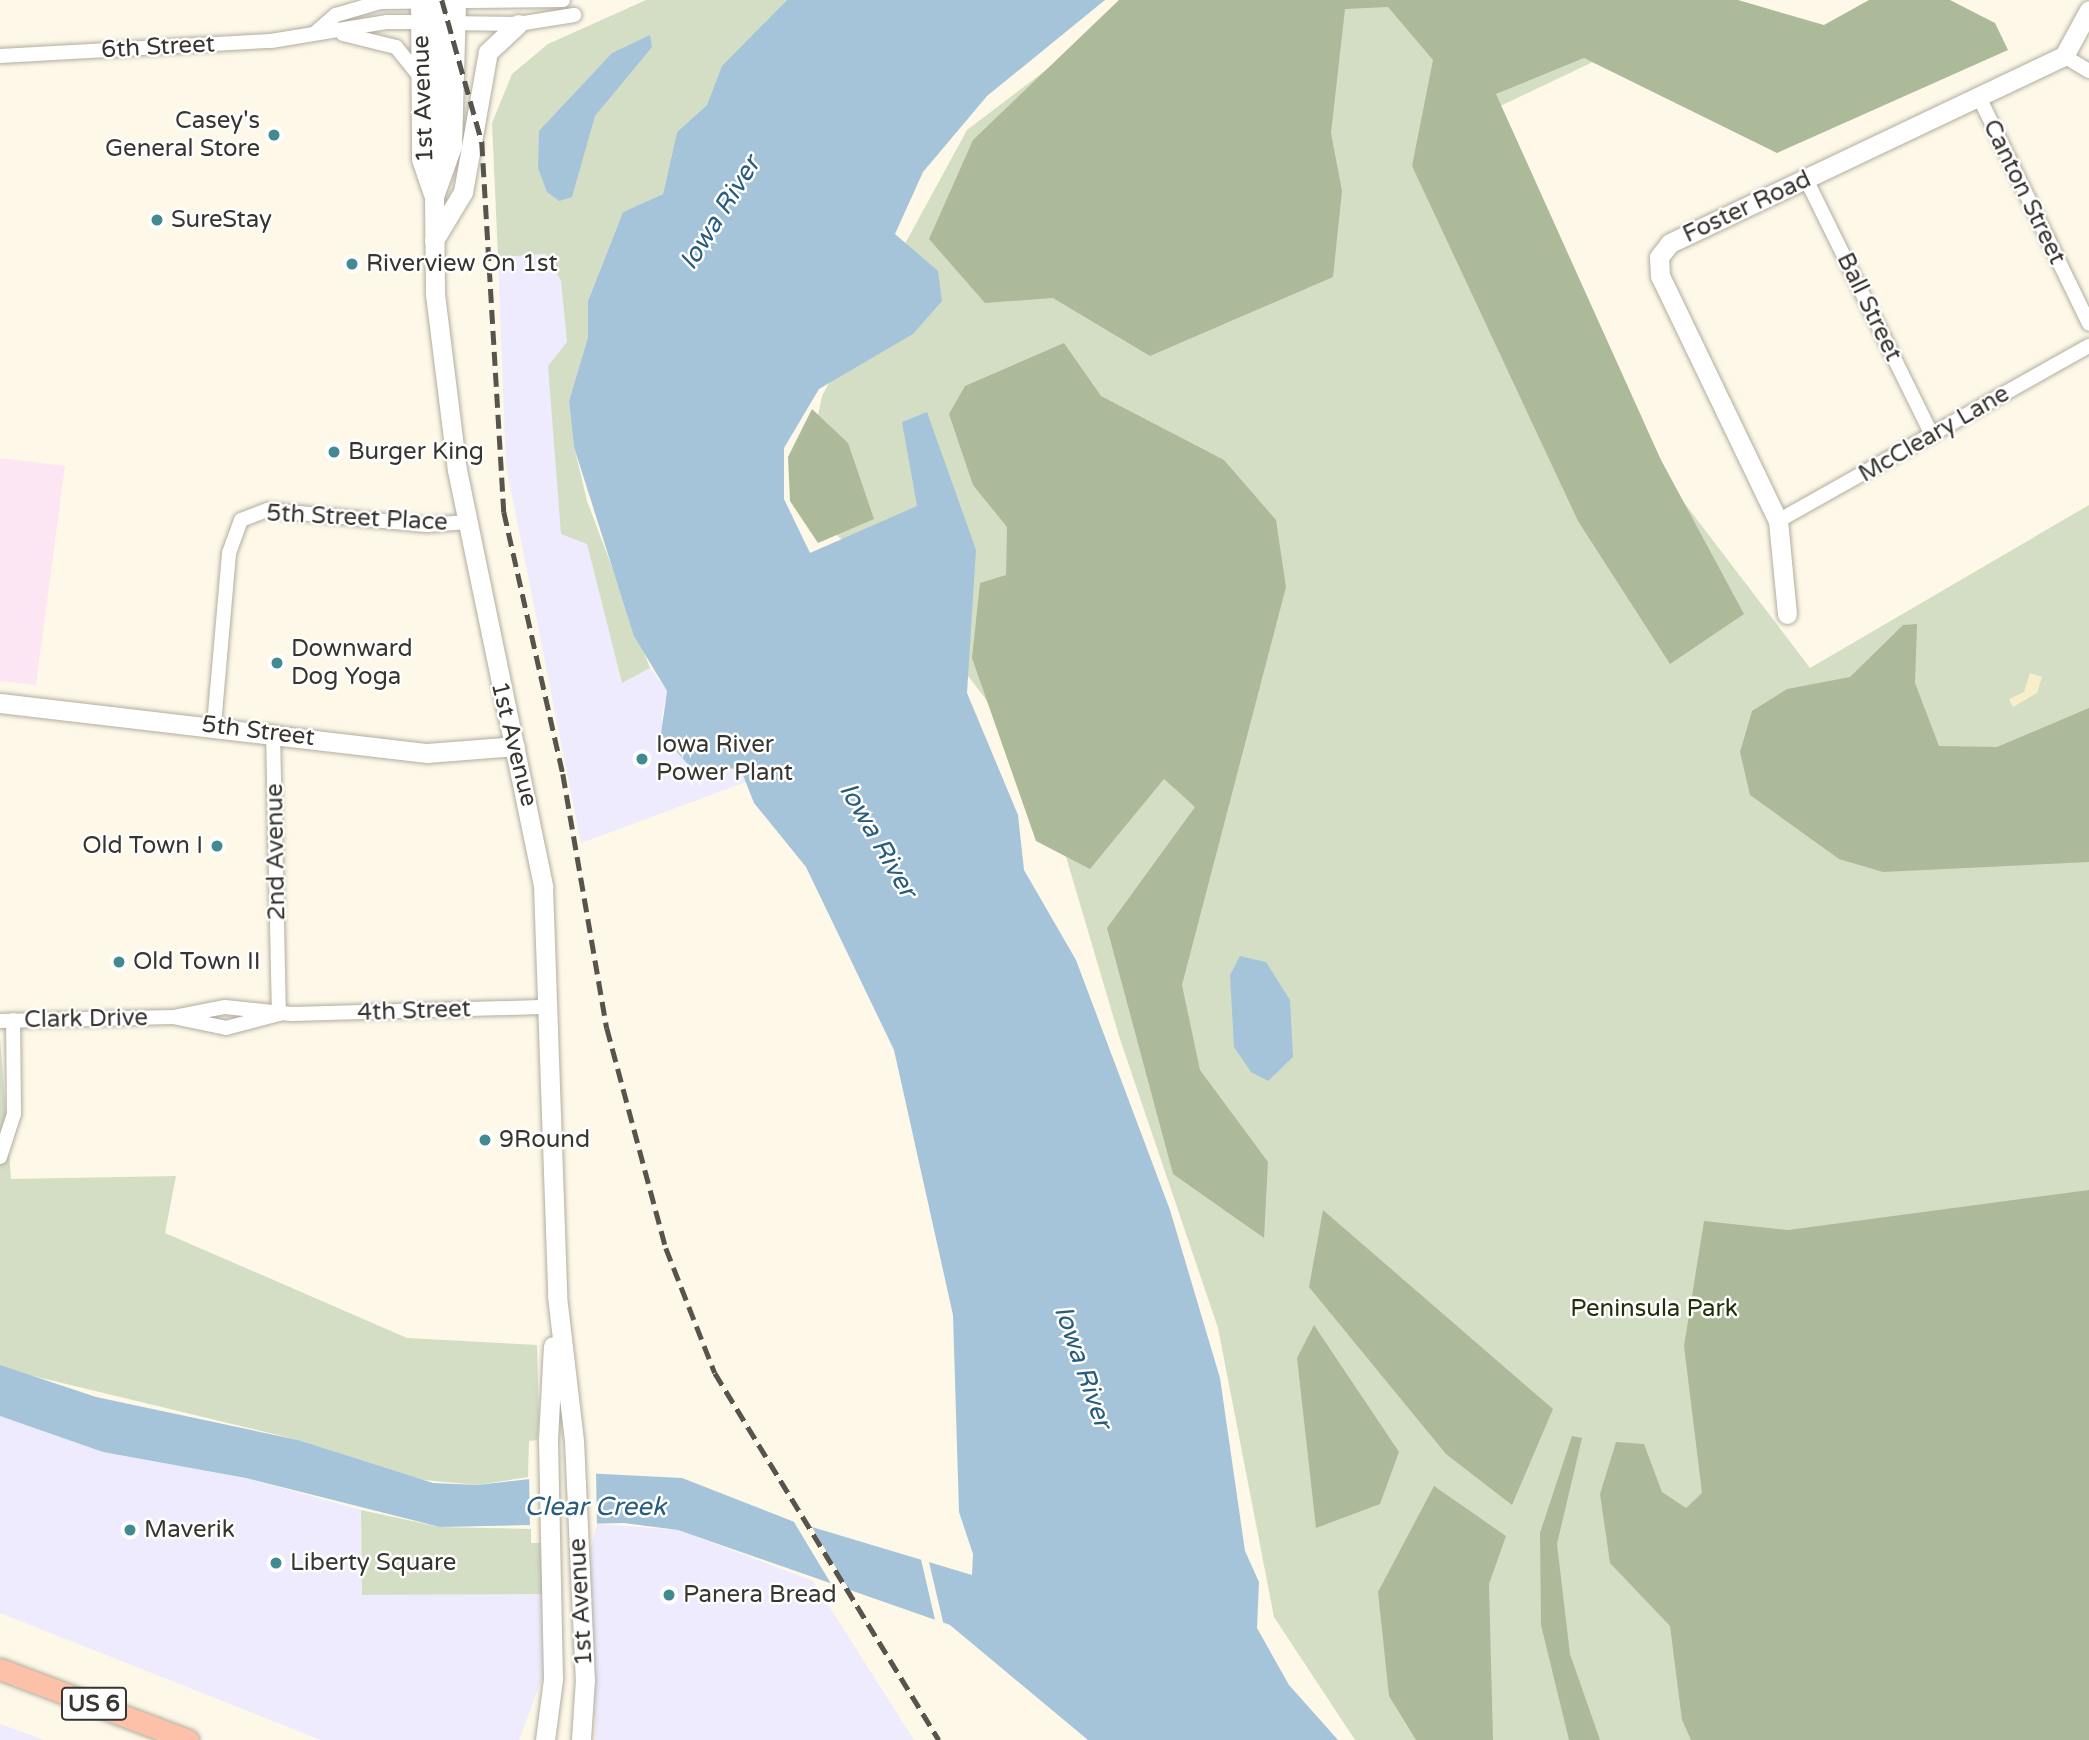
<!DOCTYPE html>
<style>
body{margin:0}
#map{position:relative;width:2089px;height:1740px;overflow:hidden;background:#fdf8e8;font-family:"Varela Round",sans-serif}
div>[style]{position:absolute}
.commercial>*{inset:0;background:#edebfd}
.education>*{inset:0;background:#fde6f4}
.green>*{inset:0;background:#d4dec5}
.forest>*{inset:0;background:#adba9a}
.sand>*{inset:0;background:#f8eec9}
.water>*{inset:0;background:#a5c4da}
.pier>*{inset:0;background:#fdf8e8;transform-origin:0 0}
.roads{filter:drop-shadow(0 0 2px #b2ad9f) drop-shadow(0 0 2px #b2ad9f)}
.street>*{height:14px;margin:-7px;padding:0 7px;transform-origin:7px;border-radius:7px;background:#fff}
.secondary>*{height:19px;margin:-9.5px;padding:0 9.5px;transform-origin:9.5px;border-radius:9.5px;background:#fff}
.primary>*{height:21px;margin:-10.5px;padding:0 10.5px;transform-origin:10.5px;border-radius:10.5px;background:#fdc1aa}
.rail>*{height:4.5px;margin-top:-2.25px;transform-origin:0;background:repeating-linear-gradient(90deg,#56544c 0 14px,transparent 0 21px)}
.dots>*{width:19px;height:19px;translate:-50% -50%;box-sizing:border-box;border:4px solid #fff;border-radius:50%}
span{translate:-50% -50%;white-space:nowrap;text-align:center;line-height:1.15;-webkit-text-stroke:5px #fff;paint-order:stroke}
.shield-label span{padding:2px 5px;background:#fff;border:2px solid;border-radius:5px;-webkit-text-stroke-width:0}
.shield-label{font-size:23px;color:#37352f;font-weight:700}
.street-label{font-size:24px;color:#37352f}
.poi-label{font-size:24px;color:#37352f}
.right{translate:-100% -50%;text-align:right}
.left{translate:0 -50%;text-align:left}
.park-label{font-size:24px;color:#232f09}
.water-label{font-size:26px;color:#285c7c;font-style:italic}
</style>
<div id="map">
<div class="commercial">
<div style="clip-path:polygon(546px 254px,561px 281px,567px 342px,560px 356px,580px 539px,587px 544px,622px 683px,650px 668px,667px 691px,661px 719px,721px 767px,741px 770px,746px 782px,581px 843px,506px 465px,498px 257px)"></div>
<div style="clip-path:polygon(0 1416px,103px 1452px,246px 1478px,361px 1510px,362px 1595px,543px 1594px,544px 1673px,519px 1740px,321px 1740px,0 1613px)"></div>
<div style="clip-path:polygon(597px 1524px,678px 1530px,813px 1581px,914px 1740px,596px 1740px,587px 1562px)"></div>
<div style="clip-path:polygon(0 1724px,44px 1740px,0 1740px)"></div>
</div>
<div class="education">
<div style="clip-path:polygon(0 458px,65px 466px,36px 685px,0 681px)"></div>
</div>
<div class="green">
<div style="clip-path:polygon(646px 0,787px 0,723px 66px,707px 105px,677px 132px,663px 194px,623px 212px,588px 301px,588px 337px,569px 401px,574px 446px,587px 501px,650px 668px,622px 683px,587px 544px,561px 534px,548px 366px,567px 342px,561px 281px,546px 254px,498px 257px,492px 123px,512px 74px,548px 44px)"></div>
<div style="clip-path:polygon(1138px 0,1650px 0,1660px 30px,1494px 109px,1657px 467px,1810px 668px,2089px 505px,2089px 1740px,1355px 1740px,1274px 1617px,1218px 1328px,1119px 1036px,1041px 772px,899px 585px,799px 505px,822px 396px,967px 130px)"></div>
<div style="clip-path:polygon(0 1037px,11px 1179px,176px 1176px,165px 1233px,407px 1338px,537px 1345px,539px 1420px,537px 1440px,529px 1441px,528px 1477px,478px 1485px,413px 1479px,298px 1440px,0 1368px)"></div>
<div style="clip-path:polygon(361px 1510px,440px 1527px,531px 1529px,531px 1543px,540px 1543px,543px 1594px,362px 1595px)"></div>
</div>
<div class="forest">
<div style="clip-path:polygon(1119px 0,1738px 0,1824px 25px,1869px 0,1950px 0,1995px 23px,2008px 50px,1777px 153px,1584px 58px,1496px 94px,1661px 460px,1744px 614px,1670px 664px,1578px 521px,1412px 166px,1433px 60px,1388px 7px,1345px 9px,1331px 133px,1342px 191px,1333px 277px,1150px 356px,1053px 298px,985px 303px,929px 239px,973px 140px)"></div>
<div style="clip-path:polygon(1064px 343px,1101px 396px,1224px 460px,1276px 520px,1286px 587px,1182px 985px,1200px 1070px,1268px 1162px,1264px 1238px,1173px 1174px,1107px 928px,1195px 807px,1164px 779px,1090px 869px,1036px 841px,972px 658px,980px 583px,1006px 575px,1007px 527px,973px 485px,949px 414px,965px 386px)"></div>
<div style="clip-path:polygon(812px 409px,848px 443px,874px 519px,818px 543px,790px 501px,788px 457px)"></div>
<div style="clip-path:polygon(1917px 624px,1915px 683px,1939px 746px,1997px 747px,2089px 708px,2089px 862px,1883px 872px,1839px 859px,1750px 795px,1740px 752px,1752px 711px,1787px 689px,1850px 677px,1903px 625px)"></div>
<div style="clip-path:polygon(2089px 1190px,2089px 1740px,1691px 1740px,1682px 1720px,1670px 1626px,1610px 1563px,1600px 1494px,1616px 1442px,1644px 1444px,1662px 1492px,1686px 1508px,1702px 1493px,1684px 1346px,1704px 1221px,1788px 1230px)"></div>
<div style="clip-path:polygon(1323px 1210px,1553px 1409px,1512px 1505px,1446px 1454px,1309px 1287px)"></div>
<div style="clip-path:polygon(1314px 1325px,1399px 1452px,1380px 1504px,1316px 1528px,1297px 1358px)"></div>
<div style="clip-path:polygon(1572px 1436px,1582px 1438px,1557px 1544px,1570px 1654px,1600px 1740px,1569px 1740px,1541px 1625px,1540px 1533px)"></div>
<div style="clip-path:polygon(1434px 1486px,1506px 1536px,1489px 1584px,1493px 1740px,1416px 1740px,1389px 1696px,1378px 1592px)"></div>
</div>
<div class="sand">
<div style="clip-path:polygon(2030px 673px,2042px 677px,2037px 693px,2013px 707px,2009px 699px,2024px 692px)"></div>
</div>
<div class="water">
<div style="clip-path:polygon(787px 0,1105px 0,987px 96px,923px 172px,895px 234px,938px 271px,942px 301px,913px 334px,819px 389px,784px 448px,784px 499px,810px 553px,917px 506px,902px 422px,927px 412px,976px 550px,967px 693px,1018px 815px,1024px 870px,1076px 960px,1170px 1210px,1220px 1378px,1245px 1551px,1259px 1582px,1257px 1628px,1289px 1685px,1338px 1740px,1088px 1740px,950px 1625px,678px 1530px,624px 1523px,440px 1527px,246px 1478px,103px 1452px,0 1416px,0 1365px,96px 1397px,298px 1440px,433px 1483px,478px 1485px,583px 1473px,682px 1478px,792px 1521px,972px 1575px,973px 1554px,959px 1512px,953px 1315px,894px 1050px,806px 867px,754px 803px,741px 770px,721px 767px,701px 779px,661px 734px,667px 691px,634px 636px,574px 447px,569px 401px,588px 337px,588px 301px,623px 212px,663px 194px,677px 132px,707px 105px,722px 66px)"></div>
<div style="clip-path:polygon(650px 35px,652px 47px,595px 116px,572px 197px,559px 201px,547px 192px,538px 168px,539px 131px,612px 53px)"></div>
<div style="clip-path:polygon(1240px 956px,1266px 962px,1290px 1000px,1293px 1057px,1268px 1081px,1251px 1072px,1234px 1047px,1230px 975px)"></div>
</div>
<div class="pier">
<div style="left:596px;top:1471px;width:57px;height:67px;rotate:89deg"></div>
<div style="clip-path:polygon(791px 1517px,809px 1522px,854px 1598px,836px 1592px)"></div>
<div style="clip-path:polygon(920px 1555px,928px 1558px,944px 1626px,936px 1624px)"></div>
</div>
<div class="roads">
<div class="street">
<div style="left:447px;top:23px;width:71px;rotate:0.8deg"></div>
<div style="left:518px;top:24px;width:57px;rotate:-9.1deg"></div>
<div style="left:315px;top:33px;width:28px;rotate:-41deg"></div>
<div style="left:336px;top:15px;width:46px;rotate:-16.5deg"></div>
<div style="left:380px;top:2px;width:183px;rotate:-0.6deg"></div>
<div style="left:343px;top:34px;width:55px;rotate:13.8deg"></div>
<div style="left:396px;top:47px;width:36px;rotate:51deg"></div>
<div style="left:0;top:56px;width:271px;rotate:-3.2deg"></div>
<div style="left:271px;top:41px;width:118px;rotate:-9.3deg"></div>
<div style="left:387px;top:22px;width:40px"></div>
<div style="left:2064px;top:56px;width:29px;rotate:31deg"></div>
<div style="left:1979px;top:97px;width:252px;rotate:64.1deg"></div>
<div style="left:1806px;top:179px;width:285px;rotate:63.8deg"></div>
<div style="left:1778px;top:521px;width:357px;rotate:-29.4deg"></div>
<div style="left:214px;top:725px;width:173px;rotate:-85deg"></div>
<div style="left:229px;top:553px;width:35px;rotate:-70deg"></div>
<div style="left:241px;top:520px;width:28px;rotate:-21deg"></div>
<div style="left:267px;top:510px;width:160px;rotate:5.4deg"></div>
<div style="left:426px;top:525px;width:39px;rotate:-4deg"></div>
<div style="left:273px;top:732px;width:282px;rotate:88.8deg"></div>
<div style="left:173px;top:1017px;width:54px;rotate:11.7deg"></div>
<div style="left:226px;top:1028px;width:55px;rotate:-14.8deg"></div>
<div style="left:0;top:1021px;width:173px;rotate:-1.3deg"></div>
<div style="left:173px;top:1017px;width:53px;rotate:-10.9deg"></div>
<div style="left:225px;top:1007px;width:67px;rotate:6deg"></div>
<div style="left:292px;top:1014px;width:256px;rotate:-1.6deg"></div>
<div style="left:0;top:1157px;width:45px;rotate:-72deg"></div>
<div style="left:14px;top:1114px;width:94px;rotate:-90.6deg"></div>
</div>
<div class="secondary">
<div style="left:420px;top:0;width:159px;rotate:89.6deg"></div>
<div style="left:421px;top:159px;width:39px;rotate:71deg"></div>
<div style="left:434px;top:196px;width:98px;rotate:89.4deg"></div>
<div style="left:435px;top:294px;width:177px;rotate:82.9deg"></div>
<div style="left:457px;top:470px;width:425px;rotate:78.3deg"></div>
<div style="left:543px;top:886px;width:410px;rotate:88deg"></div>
<div style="left:557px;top:1296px;width:145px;rotate:83.3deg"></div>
<div style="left:574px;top:1440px;width:239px;rotate:87.4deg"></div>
<div style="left:585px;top:1679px;width:61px;rotate:93.8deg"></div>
<div style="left:420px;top:0;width:15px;rotate:28deg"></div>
<div style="left:433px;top:7px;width:14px;rotate:73deg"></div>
<div style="left:437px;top:20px;width:155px;rotate:88.5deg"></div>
<div style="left:434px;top:196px;width:53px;rotate:-70.2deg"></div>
<div style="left:452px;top:146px;width:146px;rotate:-88.4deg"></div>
<div style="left:434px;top:240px;width:56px;rotate:-58.9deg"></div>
<div style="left:463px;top:192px;width:142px;rotate:-79.9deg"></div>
<div style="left:488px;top:52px;width:41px;rotate:-43deg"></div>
<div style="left:1787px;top:614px;width:93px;rotate:-95.5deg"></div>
<div style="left:1778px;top:521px;width:272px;rotate:-115.7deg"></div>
<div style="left:1660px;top:276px;width:19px;rotate:-93deg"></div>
<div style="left:1659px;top:257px;width:18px;rotate:-52deg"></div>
<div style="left:1670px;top:243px;width:436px;rotate:-25.4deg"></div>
<div style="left:2064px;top:56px;width:52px;rotate:-61.5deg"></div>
<div style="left:0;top:703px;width:430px;rotate:6.7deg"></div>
<div style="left:427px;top:753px;width:88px;rotate:-4.5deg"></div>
<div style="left:545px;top:1740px;width:62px;rotate:-82.5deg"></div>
<div style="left:553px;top:1679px;width:239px;rotate:-91.2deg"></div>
<div style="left:548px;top:1440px;width:94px;rotate:-87deg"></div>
</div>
<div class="primary">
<div style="left:0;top:1669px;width:201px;rotate:20.7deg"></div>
</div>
</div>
<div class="rail">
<div style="left:442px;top:0;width:148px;rotate:74.3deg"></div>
<div style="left:482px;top:142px;width:371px;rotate:86.6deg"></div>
<div style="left:504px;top:512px;width:269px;rotate:77.3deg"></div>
<div style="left:563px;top:774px;width:258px;rotate:80.2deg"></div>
<div style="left:607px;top:1028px;width:228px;rotate:75deg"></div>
<div style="left:666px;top:1248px;width:134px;rotate:68.6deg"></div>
<div style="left:715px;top:1373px;width:430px;rotate:58.6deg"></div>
</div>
<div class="dots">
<div style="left:274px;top:135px;background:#428991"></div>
<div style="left:157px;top:220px;background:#428991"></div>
<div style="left:352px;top:264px;background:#428991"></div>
<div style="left:334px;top:452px;background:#428991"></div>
<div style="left:277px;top:663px;background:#428991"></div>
<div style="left:642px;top:759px;background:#428991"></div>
<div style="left:217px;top:846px;background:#428991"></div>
<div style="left:119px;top:962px;background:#428991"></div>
<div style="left:485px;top:1140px;background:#428991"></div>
<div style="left:130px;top:1530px;background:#428991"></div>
<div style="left:276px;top:1563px;background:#428991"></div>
<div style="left:669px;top:1595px;background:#428991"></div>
</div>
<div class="shield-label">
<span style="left:94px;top:1704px">US 6</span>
</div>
<div class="street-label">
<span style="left:158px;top:47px;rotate:-3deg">6th Street</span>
<span style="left:423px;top:99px;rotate:-92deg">1st Avenue</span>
<span style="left:2024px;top:192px;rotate:64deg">Canton Street</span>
<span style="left:1747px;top:207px;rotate:-25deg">Foster Road</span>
<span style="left:1869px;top:307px;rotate:64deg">Ball Street</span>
<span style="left:1934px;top:434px;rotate:-30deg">McCleary Lane</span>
<span style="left:357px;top:518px;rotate:3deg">5th Street Place</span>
<span style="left:258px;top:731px;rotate:7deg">5th Street</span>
<span style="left:514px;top:744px;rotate:76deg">1st Avenue</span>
<span style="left:276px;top:852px;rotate:-91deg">2nd Avenue</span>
<span style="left:414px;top:1011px;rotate:-2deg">4th Street</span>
<span style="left:86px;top:1019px;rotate:-1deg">Clark Drive</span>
<span style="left:581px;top:1602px;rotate:-93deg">1st Avenue</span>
</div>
<div class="poi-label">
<span class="right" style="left:260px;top:135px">Casey's<br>General Store</span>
<span class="left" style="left:171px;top:220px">SureStay</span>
<span class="left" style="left:366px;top:264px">Riverview On 1st</span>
<span class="left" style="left:348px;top:452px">Burger King</span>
<span class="left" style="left:291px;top:663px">Downward<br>Dog Yoga</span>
<span class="left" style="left:656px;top:759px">Iowa River<br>Power Plant</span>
<span class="right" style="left:203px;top:846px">Old Town I</span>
<span class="left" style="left:133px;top:962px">Old Town II</span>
<span class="left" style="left:499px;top:1140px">9Round</span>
<span class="left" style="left:144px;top:1530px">Maverik</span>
<span class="left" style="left:290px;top:1563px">Liberty Square</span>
<span class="left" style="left:683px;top:1595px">Panera Bread</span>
</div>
<div class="park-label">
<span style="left:1654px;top:1309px">Peninsula Park</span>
</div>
<div class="water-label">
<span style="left:720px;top:213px;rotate:-58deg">Iowa River</span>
<span style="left:878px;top:840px;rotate:60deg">Iowa River</span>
<span style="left:1083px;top:1367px;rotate:71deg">Iowa River</span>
<span style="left:595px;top:1507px">Clear Creek</span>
</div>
</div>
